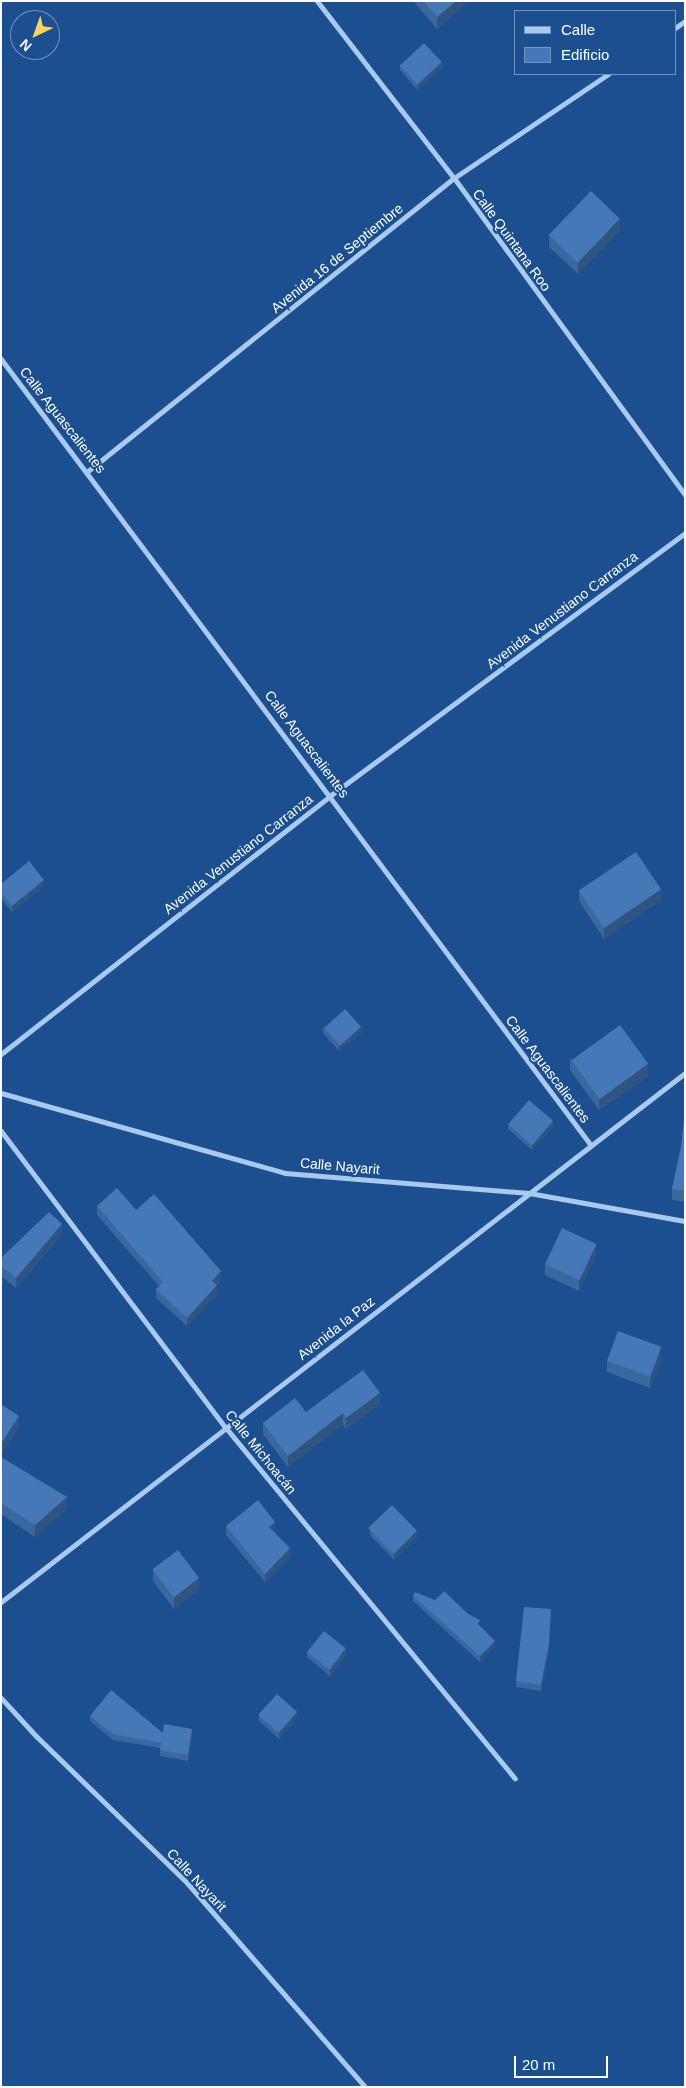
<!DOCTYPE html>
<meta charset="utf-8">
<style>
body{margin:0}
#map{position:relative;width:686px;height:2088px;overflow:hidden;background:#1b4f8f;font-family:Arial,sans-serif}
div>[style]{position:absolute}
.street>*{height:5px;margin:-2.5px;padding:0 2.5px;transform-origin:2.5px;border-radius:2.5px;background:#a9c9ee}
.wall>*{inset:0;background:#3a679d}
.shaded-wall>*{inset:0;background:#305480}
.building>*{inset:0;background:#4478b7;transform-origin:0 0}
span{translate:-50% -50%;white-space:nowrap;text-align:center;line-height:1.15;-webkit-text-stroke:4.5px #1b4f8f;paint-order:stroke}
.street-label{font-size:14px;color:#fff}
.frame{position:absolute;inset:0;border:2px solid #fff;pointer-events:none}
.legend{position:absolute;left:514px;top:10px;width:162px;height:65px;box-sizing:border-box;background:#1b4f8f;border:1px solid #7695bc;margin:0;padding:6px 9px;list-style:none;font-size:15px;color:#fff}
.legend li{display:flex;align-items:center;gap:10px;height:25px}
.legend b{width:25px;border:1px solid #7695bc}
.north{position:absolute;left:10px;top:10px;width:50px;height:50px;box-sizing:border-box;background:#1b4f8f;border:1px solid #7695bc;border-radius:50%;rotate:222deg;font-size:14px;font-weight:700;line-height:20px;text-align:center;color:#fff}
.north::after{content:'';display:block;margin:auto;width:18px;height:22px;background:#ffd166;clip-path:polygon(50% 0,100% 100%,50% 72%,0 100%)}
.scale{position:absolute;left:514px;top:2056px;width:94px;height:22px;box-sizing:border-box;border:2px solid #fff;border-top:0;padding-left:6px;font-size:15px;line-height:18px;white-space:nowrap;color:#fff;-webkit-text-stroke:4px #1b4f8f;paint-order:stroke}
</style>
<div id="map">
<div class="street">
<div style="left:317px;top:1px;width:224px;rotate:52.3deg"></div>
<div style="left:454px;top:178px;width:392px;rotate:53.9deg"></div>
<div style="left:675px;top:28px;width:12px;rotate:-35deg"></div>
<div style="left:1px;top:359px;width:981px;rotate:53.12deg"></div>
<div style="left:88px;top:471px;width:469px;rotate:-38.7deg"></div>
<div style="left:454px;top:178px;width:186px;rotate:-34deg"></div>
<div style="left:1px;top:1054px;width:420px;rotate:-38.1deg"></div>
<div style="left:331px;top:795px;width:440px;rotate:-36.5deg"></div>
<div style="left:1px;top:1093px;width:295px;rotate:15.7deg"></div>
<div style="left:285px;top:1173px;width:245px;rotate:4.7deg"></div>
<div style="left:529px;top:1193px;width:158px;rotate:10.2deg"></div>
<div style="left:1px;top:1131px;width:373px;rotate:52.9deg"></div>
<div style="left:226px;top:1428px;width:454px;rotate:50.5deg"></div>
<div style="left:1px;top:1602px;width:865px;rotate:-37.72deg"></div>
<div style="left:1px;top:1698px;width:52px;rotate:47.4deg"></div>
<div style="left:36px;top:1736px;width:212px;rotate:44.2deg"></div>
<div style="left:188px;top:1884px;width:269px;rotate:48.9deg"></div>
</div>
<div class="wall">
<div style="clip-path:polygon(413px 1px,469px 1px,437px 29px)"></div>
<div style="clip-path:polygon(400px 65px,442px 68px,417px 90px,400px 70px)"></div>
<div style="clip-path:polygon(620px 230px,578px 274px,549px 247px,549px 235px)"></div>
<div style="clip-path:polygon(1px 884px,44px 886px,12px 912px,1px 899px)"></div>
<div style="clip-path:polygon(579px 890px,661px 900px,604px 939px,579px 901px)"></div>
<div style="clip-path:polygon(323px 1027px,361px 1033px,339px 1051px,323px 1033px)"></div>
<div style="clip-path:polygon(570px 1059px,648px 1076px,599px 1110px,570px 1070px)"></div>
<div style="clip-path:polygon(685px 1110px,685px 1202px,672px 1200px,672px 1189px,681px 1147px)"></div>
<div style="clip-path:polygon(508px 1124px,553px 1127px,532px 1150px,508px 1129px)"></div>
<div style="clip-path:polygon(97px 1206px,136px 1210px,221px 1280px,217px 1285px,217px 1294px,187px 1326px,156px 1298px,156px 1289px,159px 1286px,97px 1215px)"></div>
<div style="clip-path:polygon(62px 1234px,16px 1288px,1px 1276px,1px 1258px)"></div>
<div style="clip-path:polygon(596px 1255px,579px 1291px,545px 1275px,545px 1264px)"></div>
<div style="clip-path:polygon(661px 1359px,650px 1388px,607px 1372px,607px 1361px)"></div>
<div style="clip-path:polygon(380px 1404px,346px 1429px,343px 1424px,288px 1467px,263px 1434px,263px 1423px,306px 1412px)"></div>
<div style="clip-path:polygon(1px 1457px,67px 1508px,35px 1537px,1px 1514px)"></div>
<div style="clip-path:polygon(226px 1526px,275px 1530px,274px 1531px,290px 1557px,265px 1582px,226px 1535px)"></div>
<div style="clip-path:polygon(370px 1530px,417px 1537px,394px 1560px,370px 1535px)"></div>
<div style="clip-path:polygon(153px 1570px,199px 1589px,174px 1609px,153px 1581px)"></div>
<div style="clip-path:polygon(413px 1596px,480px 1626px,495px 1646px,480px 1662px,413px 1601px)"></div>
<div style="clip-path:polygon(549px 1650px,541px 1691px,516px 1687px,516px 1681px)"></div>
<div style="clip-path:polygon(307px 1652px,346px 1655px,330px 1676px,307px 1657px)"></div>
<div style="clip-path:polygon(259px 1715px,297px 1718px,279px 1739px,259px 1721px)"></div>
<div style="clip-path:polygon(90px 1716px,163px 1733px,192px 1734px,188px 1761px,160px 1756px,160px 1748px,113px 1740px,90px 1721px)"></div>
</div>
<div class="shaded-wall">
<div style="clip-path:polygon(456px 1px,469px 1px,437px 29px,437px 17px)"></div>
<div style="clip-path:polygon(442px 62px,442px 68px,417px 90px,417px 84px)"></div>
<div style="clip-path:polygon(620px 219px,620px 230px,578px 274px,578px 263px)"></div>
<div style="clip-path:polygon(44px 880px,44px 886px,12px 912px,12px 906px)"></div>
<div style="clip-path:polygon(661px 889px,661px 900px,604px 939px,604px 928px)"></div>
<div style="clip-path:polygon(361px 1027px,361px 1033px,339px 1051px,339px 1045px)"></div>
<div style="clip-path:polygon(648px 1064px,648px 1076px,599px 1110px,599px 1099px)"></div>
<div style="clip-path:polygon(553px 1121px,553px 1127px,532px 1150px,532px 1145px)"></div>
<div style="clip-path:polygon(62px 1224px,62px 1234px,16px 1288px,16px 1278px)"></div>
<div style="clip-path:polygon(596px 1244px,596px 1255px,579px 1291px,579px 1280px)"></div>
<div style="clip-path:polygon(221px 1271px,221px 1280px,212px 1290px,212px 1281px)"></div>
<div style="clip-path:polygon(217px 1285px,217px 1294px,187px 1326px,187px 1318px)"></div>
<div style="clip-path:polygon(661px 1347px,661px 1359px,650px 1388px,650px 1377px)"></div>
<div style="clip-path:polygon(380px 1393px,380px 1404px,346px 1429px,346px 1418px)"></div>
<div style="clip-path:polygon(343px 1413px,343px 1424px,288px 1467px,288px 1456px)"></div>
<div style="clip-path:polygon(19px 1416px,19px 1428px,1px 1455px,1px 1444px)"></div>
<div style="clip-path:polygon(67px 1497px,67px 1508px,35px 1537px,35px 1525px)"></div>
<div style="clip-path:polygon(275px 1522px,275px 1530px,269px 1535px,269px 1527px)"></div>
<div style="clip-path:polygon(417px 1531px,417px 1537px,394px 1560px,394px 1554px)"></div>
<div style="clip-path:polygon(290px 1548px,290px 1557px,265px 1582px,265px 1574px)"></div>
<div style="clip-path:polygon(199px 1578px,199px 1589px,174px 1609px,174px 1598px)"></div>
<div style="clip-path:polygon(551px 1614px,549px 1650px,541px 1691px,541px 1685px)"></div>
<div style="clip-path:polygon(495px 1641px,495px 1646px,480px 1662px,480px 1656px)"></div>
<div style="clip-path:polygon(346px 1649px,346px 1655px,330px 1676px,330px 1670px)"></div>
<div style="clip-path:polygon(297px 1712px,297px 1718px,279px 1739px,279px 1733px)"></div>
<div style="clip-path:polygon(192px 1729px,192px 1734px,188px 1761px,188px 1755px)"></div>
</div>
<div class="building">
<div style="clip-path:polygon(423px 1px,456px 1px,437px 17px)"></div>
<div style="left:424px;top:43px;width:26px;height:33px;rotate:47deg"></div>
<div style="left:591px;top:191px;width:40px;height:61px;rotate:44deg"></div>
<div style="left:636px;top:852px;width:45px;height:69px;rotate:56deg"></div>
<div style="clip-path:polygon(29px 861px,44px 880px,12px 906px,1px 893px,1px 884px)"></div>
<div style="left:345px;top:1009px;width:24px;height:28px;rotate:48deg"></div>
<div style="left:620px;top:1025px;width:48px;height:60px;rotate:54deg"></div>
<div style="left:529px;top:1100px;width:32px;height:32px;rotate:41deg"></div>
<div style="clip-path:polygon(685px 1110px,685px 1191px,672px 1189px,681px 1147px)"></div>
<div style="clip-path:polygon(117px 1188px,136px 1210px,154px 1194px,221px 1271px,212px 1281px,217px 1285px,187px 1318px,156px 1289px,163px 1282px,97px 1206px)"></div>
<div style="clip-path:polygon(49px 1212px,62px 1224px,16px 1278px,1px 1266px,1px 1258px)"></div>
<div style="left:562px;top:1228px;width:38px;height:40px;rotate:25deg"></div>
<div style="left:618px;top:1331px;width:46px;height:32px;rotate:20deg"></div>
<div style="clip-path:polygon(363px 1370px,380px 1393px,346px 1418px,343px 1413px,288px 1456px,263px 1423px,295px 1398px,306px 1412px)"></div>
<div style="clip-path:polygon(1px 1404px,19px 1416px,1px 1444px)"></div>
<div style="clip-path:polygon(1px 1457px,67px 1497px,35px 1525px,1px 1503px)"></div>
<div style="clip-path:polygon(258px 1500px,275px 1522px,269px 1527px,290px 1548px,265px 1574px,226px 1526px)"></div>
<div style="left:392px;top:1505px;width:36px;height:33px;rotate:46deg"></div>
<div style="left:178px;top:1550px;width:35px;height:32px;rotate:53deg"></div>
<div style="clip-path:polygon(444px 1591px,468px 1614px,480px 1620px,478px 1624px,495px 1641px,480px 1656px,413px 1596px,415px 1592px,435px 1600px)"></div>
<div style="clip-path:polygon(524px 1607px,551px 1609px,549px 1644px,541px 1685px,516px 1681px)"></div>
<div style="left:324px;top:1631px;width:28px;height:27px;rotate:39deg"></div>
<div style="clip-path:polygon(111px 1690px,163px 1733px,164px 1724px,192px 1729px,188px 1755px,160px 1750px,161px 1743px,113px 1734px,90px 1716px)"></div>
<div style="left:277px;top:1694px;width:27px;height:28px;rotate:42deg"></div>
</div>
<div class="street-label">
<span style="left:512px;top:240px;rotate:54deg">Calle Quintana Roo</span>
<span style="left:337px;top:258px;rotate:-39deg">Avenida 16 de Septiembre</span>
<span style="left:63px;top:420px;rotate:52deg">Calle Aguascalientes</span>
<span style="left:562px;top:610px;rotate:-37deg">Avenida Venustiano Carranza</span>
<span style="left:307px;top:744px;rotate:53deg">Calle Aguascalientes</span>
<span style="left:238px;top:854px;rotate:-38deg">Avenida Venustiano Carranza</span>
<span style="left:548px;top:1069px;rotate:53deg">Calle Aguascalientes</span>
<span style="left:340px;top:1166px;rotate:5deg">Calle Nayarit</span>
<span style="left:336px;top:1328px;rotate:-38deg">Avenida la Paz</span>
<span style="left:261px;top:1452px;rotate:51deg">Calle Michoacán</span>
<span style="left:197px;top:1880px;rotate:47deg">Calle Nayarit</span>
</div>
<div class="frame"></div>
<ul class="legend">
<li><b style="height:6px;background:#a9c9ee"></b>Calle</li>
<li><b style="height:14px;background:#4478b7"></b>Edificio</li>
</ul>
<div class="north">N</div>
<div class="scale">20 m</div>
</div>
